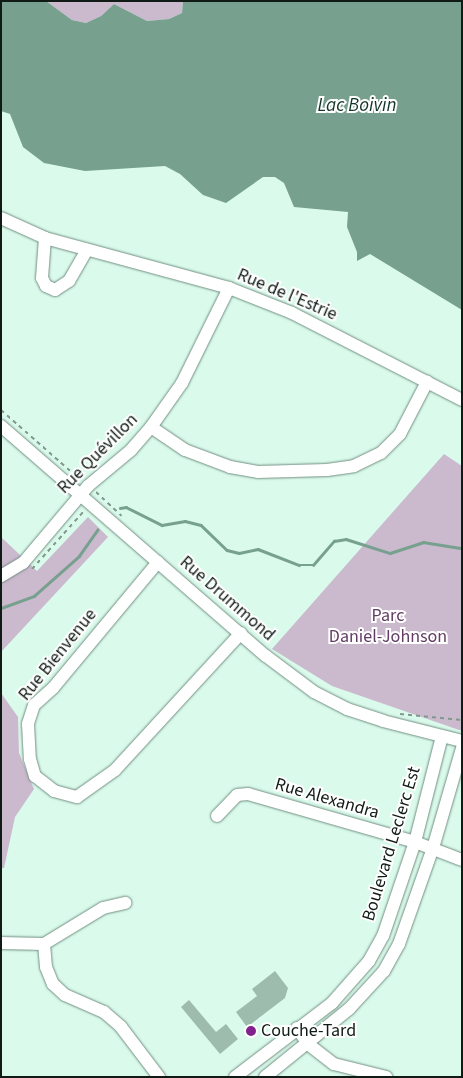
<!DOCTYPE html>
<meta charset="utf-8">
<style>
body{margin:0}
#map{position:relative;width:463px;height:1078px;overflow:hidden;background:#dafaeb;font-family:"Source Sans 3",sans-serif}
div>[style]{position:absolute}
.green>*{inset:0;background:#cbb9cd}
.water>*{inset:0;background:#78a08f}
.stream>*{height:2.5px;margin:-1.25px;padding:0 1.25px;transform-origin:1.25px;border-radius:1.25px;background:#78a08f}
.building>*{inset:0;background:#9ebcae}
.path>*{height:2px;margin-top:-1px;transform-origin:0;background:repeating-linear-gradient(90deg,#81988d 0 4px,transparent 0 8px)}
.roads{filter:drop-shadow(0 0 1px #718f82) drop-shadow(0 0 1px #718f82)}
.minor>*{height:12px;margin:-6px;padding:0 6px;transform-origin:6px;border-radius:6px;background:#fff}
.dots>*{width:14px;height:14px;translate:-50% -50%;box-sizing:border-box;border:2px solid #fff;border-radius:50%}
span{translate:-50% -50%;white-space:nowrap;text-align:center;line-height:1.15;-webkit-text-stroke:4px #fff;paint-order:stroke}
.street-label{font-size:18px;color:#101b16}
.park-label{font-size:18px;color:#623c65}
.poi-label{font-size:18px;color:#101b16}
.left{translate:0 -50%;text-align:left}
.water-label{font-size:19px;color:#113528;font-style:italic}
.frame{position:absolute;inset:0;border:2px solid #101b16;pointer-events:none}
</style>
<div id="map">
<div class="green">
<div style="clip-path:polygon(46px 1px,183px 1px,182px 13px,169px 19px,147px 21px,114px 4px,101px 16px,86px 23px,72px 20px)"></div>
<div style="clip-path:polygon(444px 454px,462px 466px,462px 731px,332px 686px,272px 649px)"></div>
<div style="clip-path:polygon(88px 517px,108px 537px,1px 652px,1px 537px,37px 571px)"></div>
<div style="clip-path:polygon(1px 693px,18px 717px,19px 753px,34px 789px,15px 817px,4px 868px,1px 868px)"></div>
</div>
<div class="water">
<div style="clip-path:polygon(1px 1px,46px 1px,72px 20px,86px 23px,101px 16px,114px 4px,147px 21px,169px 19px,182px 13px,183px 1px,462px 1px,462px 310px,370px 254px,357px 261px,357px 252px,347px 227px,348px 212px,294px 207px,284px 183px,275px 177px,263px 177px,226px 203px,203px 195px,180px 174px,165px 166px,85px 171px,44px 163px,23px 147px,10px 114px,1px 111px)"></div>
</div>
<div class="stream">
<div style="left:120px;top:508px;width:6px;rotate:-9deg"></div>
<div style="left:126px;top:507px;width:40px;rotate:26.6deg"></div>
<div style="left:162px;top:525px;width:23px;rotate:-10deg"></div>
<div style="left:185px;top:521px;width:16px;rotate:14deg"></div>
<div style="left:201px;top:525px;width:36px;rotate:44deg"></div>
<div style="left:227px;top:550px;width:12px;rotate:14deg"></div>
<div style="left:239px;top:553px;width:19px;rotate:-12deg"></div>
<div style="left:258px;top:549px;width:44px;rotate:21.3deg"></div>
<div style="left:299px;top:565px;width:14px"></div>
<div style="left:313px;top:565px;width:32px;rotate:-49deg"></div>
<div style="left:334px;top:541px;width:12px;rotate:-9deg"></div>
<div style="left:346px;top:539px;width:46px;rotate:17.7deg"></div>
<div style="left:390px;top:553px;width:35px;rotate:-18deg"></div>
<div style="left:423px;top:542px;width:39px;rotate:9deg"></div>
<div style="left:1px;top:608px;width:35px;rotate:-20deg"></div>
<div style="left:34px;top:596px;width:60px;rotate:-41.6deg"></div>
<div style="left:79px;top:556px;width:32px;rotate:-55deg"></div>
</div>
<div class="building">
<div style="clip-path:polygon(275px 971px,288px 988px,285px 998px,247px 1027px,236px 1012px,257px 996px,252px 989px)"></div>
<div style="clip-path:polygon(189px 1000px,216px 1032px,226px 1024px,238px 1039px,220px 1054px,181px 1007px)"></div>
</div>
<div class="path">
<div style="left:1px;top:410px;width:103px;rotate:41.4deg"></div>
<div style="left:96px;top:492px;width:35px;rotate:43deg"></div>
<div style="left:32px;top:569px;width:78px;rotate:-48.1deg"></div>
<div style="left:400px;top:714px;width:62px;rotate:5.5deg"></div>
</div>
<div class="roads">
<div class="minor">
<div style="left:1px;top:218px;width:48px;rotate:24.4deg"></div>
<div style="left:45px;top:238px;width:191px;rotate:15.2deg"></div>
<div style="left:229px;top:288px;width:68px;rotate:21.6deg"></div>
<div style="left:292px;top:313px;width:191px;rotate:27.1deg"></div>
<div style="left:45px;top:238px;width:40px;rotate:94.3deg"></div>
<div style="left:42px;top:278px;width:9px;rotate:63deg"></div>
<div style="left:46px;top:286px;width:10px;rotate:24deg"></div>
<div style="left:55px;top:290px;width:17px;rotate:-33deg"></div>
<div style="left:69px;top:281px;width:36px;rotate:-60deg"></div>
<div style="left:1px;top:426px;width:351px;rotate:41deg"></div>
<div style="left:266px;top:656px;width:60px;rotate:36.9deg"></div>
<div style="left:314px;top:692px;width:37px;rotate:27deg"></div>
<div style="left:347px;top:709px;width:38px;rotate:18deg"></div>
<div style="left:383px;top:721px;width:81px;rotate:14.2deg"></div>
<div style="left:151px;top:427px;width:41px;rotate:34.1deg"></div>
<div style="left:185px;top:450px;width:48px;rotate:20.7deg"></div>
<div style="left:230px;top:467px;width:28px;rotate:10deg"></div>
<div style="left:258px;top:472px;width:69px;rotate:-1.7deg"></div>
<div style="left:327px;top:470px;width:27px;rotate:-8deg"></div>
<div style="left:354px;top:466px;width:30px;rotate:-26deg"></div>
<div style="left:381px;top:453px;width:27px;rotate:-45deg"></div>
<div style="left:400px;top:434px;width:59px;rotate:-62.6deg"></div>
<div style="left:158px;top:562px;width:164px;rotate:129.8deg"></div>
<div style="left:53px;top:688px;width:25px;rotate:138deg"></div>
<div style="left:34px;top:705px;width:20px;rotate:108deg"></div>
<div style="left:28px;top:724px;width:35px;rotate:87deg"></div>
<div style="left:30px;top:759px;width:18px;rotate:74deg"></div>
<div style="left:35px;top:776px;width:24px;rotate:38deg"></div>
<div style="left:54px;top:791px;width:24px;rotate:15deg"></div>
<div style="left:77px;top:797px;width:47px;rotate:-35.4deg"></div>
<div style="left:115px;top:770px;width:186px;rotate:-47.4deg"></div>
<div style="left:1px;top:576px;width:26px;rotate:-31deg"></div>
<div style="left:23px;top:563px;width:101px;rotate:-49.8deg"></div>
<div style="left:88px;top:486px;width:56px;rotate:-39.9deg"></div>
<div style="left:131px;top:450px;width:30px;rotate:-49deg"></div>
<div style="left:151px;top:427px;width:54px;rotate:-54.8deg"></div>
<div style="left:182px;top:383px;width:106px;rotate:-63.7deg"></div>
<div style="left:217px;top:816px;width:29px;rotate:-46deg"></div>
<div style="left:237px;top:795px;width:11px;rotate:-5deg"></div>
<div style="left:248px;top:794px;width:174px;rotate:16deg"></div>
<div style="left:415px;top:842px;width:50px;rotate:21deg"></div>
<div style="left:1px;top:943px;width:43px;rotate:1.3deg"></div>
<div style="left:44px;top:944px;width:69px;rotate:-31.4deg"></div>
<div style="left:103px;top:908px;width:23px;rotate:-13deg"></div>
<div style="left:44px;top:944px;width:23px;rotate:85deg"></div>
<div style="left:46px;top:967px;width:18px;rotate:68deg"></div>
<div style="left:53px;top:984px;width:16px;rotate:43deg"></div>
<div style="left:65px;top:995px;width:43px;rotate:23.6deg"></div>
<div style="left:104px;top:1012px;width:23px;rotate:41deg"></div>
<div style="left:121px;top:1027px;width:63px;rotate:52.8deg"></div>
<div style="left:297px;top:1028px;width:19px;rotate:55deg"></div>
<div style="left:308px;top:1044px;width:33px;rotate:38deg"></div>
<div style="left:334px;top:1064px;width:54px;rotate:14deg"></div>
<div style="left:235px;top:1077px;width:122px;rotate:-37.3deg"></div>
<div style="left:332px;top:1003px;width:56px;rotate:-48.6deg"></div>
<div style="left:369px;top:961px;width:29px;rotate:-61deg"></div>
<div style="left:383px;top:936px;width:99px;rotate:-71.2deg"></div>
<div style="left:415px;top:842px;width:109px;rotate:-75.7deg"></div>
<div style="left:265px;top:1077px;width:108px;rotate:-39deg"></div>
<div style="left:349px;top:1009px;width:52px;rotate:-47.4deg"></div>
<div style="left:384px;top:971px;width:31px;rotate:-61deg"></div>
<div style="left:399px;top:944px;width:102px;rotate:-70.5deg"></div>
<div style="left:433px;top:848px;width:104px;rotate:-73.8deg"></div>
</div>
</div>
<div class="dots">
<div style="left:251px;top:1031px;background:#82228d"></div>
</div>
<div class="street-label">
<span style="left:287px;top:295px;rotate:23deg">Rue de l'Estrie</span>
<span style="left:98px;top:454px;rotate:-45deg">Rue Quévillon</span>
<span style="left:227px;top:599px;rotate:41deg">Rue Drummond</span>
<span style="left:58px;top:655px;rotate:-51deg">Rue Bienvenue</span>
<span style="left:327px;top:799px;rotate:16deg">Rue Alexandra</span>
<span style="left:392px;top:844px;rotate:-73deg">Boulevard Leclerc Est</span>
</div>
<div class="park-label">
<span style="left:388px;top:627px">Parc<br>Daniel-Johnson</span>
</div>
<div class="poi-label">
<span class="left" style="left:261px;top:1031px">Couche-Tard</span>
</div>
<div class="water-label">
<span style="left:357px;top:106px">Lac Boivin</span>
</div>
<div class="frame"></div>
</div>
